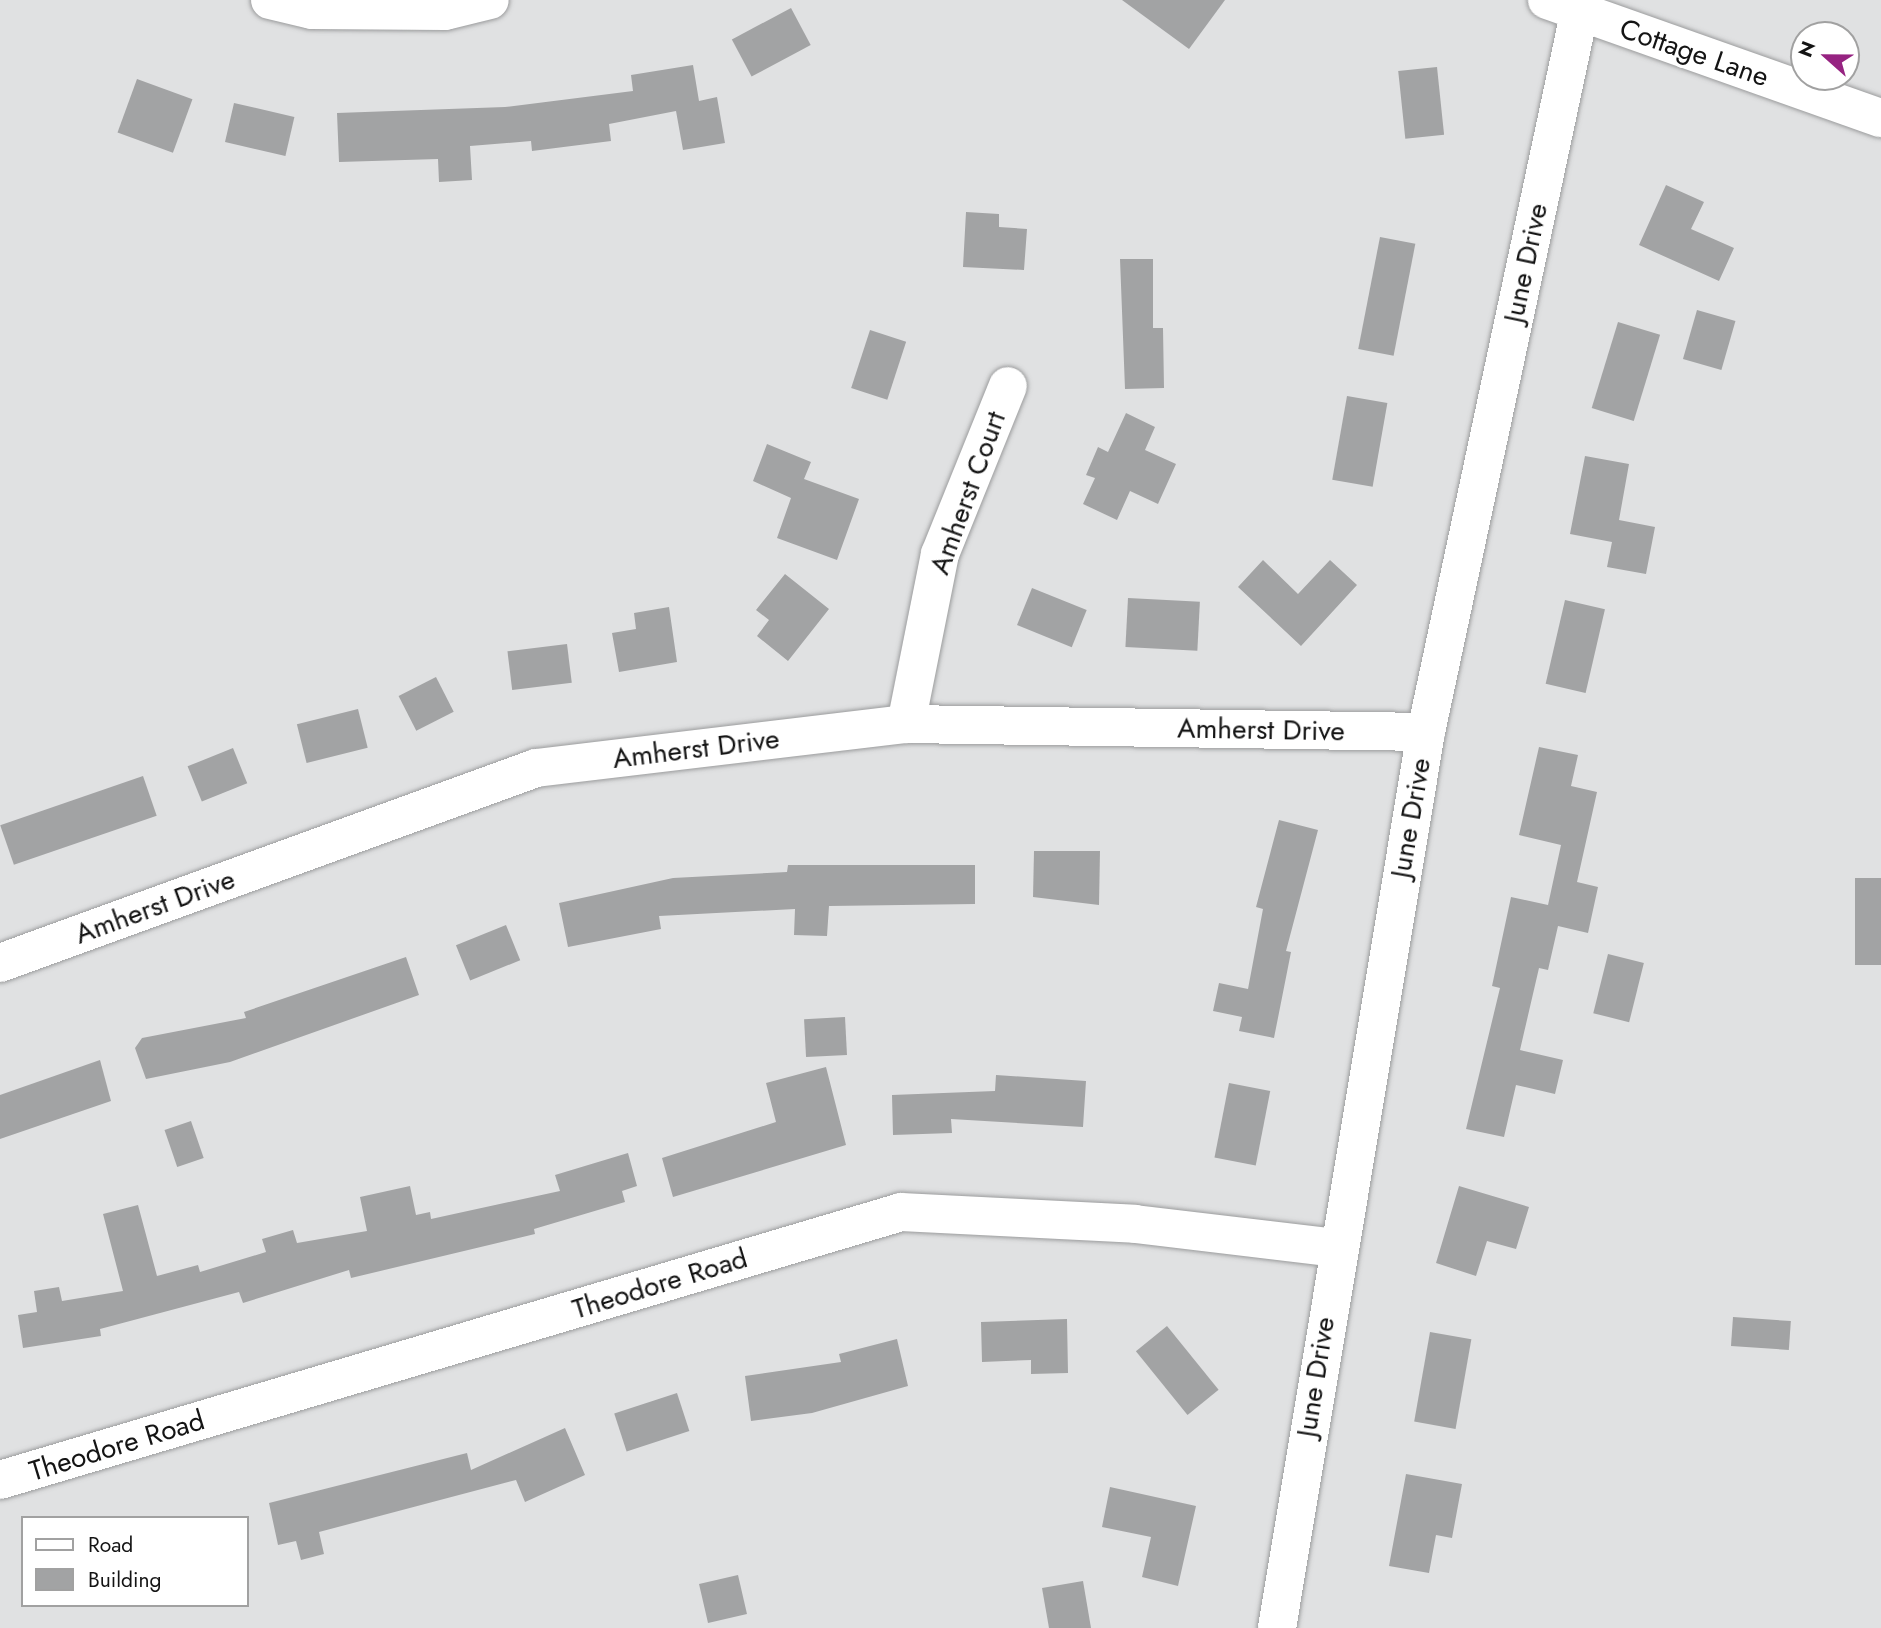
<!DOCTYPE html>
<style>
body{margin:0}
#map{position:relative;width:1881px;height:1628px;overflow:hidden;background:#e0e1e2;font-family:Jost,sans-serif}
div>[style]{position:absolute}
.building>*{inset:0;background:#a2a3a4;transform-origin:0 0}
.roads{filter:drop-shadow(0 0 2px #9b9c9d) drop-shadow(0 0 2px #9b9c9d)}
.minor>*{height:38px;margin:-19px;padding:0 19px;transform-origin:19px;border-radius:19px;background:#fff}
span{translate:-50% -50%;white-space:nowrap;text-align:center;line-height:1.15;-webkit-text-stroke:6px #fff;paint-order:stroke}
.street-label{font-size:28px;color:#141414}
.legend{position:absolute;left:21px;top:1516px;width:228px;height:91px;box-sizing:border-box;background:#fff;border:2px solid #a1a1a1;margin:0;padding:9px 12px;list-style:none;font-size:21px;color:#141414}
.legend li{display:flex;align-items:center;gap:14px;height:35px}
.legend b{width:35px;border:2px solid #a1a1a1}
.north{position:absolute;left:1790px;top:21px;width:70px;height:70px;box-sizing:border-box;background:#fff;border:2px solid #a1a1a1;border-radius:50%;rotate:291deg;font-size:19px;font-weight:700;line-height:28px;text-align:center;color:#141414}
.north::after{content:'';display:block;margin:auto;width:24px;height:32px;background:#962381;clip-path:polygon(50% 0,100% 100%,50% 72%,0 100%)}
</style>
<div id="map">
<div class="building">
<div style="clip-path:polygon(1122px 0,1225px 0,1189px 49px)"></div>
<div style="left:791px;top:8px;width:42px;height:67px;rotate:62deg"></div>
<div style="clip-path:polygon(693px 65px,699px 101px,717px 97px,725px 143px,683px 150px,676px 111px,609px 124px,611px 141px,532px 151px,531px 141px,470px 146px,472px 180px,439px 182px,438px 159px,339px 162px,337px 113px,505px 107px,633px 91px,631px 75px)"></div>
<div style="left:1437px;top:67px;width:68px;height:39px;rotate:84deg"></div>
<div style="left:137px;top:79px;width:59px;height:57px;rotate:20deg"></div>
<div style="left:234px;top:103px;width:62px;height:40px;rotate:13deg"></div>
<div style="clip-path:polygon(1666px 185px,1704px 202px,1691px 229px,1734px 248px,1719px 281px,1639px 245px)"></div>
<div style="clip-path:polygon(966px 212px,999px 214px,999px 227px,1027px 229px,1024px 270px,963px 267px)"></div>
<div style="left:1380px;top:237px;width:36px;height:114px;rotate:11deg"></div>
<div style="clip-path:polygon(1120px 259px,1153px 259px,1153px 328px,1163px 328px,1164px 388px,1125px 389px)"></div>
<div style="left:1697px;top:310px;width:40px;height:51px;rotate:16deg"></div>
<div style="left:1618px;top:322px;width:44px;height:90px;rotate:17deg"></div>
<div style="left:870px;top:330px;width:38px;height:61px;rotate:18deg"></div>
<div style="left:1347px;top:396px;width:41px;height:85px;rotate:10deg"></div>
<div style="clip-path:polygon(1126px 413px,1155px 427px,1145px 450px,1176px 464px,1158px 504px,1130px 491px,1117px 520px,1083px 504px,1095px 478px,1086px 475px,1098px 447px,1108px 452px)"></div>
<div style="clip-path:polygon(767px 444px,811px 462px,804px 479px,859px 499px,837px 560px,777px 538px,791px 498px,753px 481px)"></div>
<div style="clip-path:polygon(1585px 456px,1629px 464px,1619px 520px,1655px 527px,1646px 574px,1607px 567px,1612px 542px,1570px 534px)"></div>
<div style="clip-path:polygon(1263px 560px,1298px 594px,1330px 560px,1357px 585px,1301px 646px,1238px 587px)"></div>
<div style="clip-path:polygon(785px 574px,829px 609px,788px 661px,757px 636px,769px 620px,756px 610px)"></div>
<div style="left:1032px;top:588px;width:59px;height:40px;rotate:22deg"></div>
<div style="left:1128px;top:598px;width:72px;height:49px;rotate:3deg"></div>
<div style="left:1565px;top:600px;width:41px;height:86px;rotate:13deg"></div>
<div style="clip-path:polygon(669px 607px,677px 662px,619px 672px,612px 633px,636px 629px,634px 613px)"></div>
<div style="left:567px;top:644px;width:39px;height:60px;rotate:83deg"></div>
<div style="left:436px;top:677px;width:39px;height:42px;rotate:63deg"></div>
<div style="left:358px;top:709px;width:40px;height:63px;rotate:76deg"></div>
<div style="clip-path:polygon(1539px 747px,1578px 755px,1571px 786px,1597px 792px,1577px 882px,1598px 887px,1588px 933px,1558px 926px,1548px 970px,1539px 968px,1520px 1050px,1563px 1060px,1555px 1094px,1516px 1085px,1504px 1137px,1466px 1129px,1500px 988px,1492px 986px,1511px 897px,1548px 905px,1561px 845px,1519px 835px)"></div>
<div style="left:233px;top:748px;width:38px;height:49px;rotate:68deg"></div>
<div style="left:143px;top:776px;width:42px;height:151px;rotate:71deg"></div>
<div style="clip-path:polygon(1279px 820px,1318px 830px,1286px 951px,1291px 952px,1274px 1038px,1239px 1031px,1242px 1017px,1213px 1011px,1219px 983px,1248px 989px,1263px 909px,1256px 907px)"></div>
<div style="clip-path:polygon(1034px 851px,1100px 851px,1099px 905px,1033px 897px)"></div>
<div style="clip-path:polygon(788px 865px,975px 865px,975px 904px,829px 906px,827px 936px,794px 935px,795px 909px,659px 916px,661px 929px,568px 947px,559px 903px,673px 878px,787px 872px)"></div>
<div style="left:1855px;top:878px;width:26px;height:87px"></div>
<div style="left:506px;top:925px;width:38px;height:54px;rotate:68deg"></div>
<div style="left:1608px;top:954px;width:37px;height:61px;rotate:14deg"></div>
<div style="clip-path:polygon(406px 957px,419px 995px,230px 1062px,146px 1079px,135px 1048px,142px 1038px,246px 1018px,244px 1012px)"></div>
<div style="left:845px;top:1017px;width:38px;height:41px;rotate:87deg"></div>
<div style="clip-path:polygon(100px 1060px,111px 1101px,0 1139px,0 1095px)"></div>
<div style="clip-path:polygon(826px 1067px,846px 1145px,673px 1197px,662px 1158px,776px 1122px,766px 1083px)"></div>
<div style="clip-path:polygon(996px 1075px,1086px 1081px,1083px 1127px,951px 1119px,952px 1133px,893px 1135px,892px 1095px,995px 1091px)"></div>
<div style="left:1229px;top:1083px;width:42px;height:76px;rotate:11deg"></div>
<div style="left:191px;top:1121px;width:39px;height:28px;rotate:71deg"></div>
<div style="clip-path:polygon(628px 1153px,637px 1186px,622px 1191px,625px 1202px,534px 1229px,535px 1234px,351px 1278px,349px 1270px,243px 1303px,239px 1292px,100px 1329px,101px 1336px,23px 1348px,18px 1315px,37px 1312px,34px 1291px,59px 1287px,62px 1301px,123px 1291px,103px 1214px,138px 1205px,157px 1276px,198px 1265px,200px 1272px,266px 1252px,262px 1239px,293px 1230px,297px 1243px,367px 1231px,360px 1197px,410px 1186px,416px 1215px,430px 1212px,431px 1219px,560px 1191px,555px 1175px)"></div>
<div style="clip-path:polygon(1459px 1186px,1529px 1207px,1516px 1249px,1487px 1241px,1476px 1276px,1436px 1263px)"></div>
<div style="left:1733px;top:1317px;width:58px;height:29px;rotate:4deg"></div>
<div style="clip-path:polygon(1067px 1319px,1068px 1373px,1031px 1374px,1031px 1360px,982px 1362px,981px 1322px)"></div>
<div style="left:1167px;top:1326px;width:82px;height:40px;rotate:51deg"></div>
<div style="left:1430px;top:1332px;width:42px;height:91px;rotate:10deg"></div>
<div style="clip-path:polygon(897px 1339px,908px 1386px,812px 1413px,751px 1421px,745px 1376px,841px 1362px,839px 1354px)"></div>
<div style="left:677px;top:1393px;width:40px;height:66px;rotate:72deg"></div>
<div style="clip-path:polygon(565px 1428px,585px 1475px,525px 1502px,516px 1480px,319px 1532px,324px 1554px,301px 1560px,296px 1541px,278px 1545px,269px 1503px,467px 1453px,471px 1470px)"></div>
<div style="clip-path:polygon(1406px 1474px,1462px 1484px,1452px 1538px,1436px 1535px,1429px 1573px,1389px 1566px)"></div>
<div style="clip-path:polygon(1110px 1487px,1196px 1506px,1178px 1586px,1142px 1577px,1151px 1537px,1102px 1527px)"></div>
<div style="left:738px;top:1575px;width:40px;height:40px;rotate:77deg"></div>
<div style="clip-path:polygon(1083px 1581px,1091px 1628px,1049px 1628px,1042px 1588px)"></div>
</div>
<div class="roads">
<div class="minor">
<div style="left:270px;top:0;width:43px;rotate:13.4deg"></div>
<div style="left:312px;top:10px;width:133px;rotate:0.4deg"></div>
<div style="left:445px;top:11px;width:46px;rotate:-13.7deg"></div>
<div style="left:1547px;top:0;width:354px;rotate:19.5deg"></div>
<div style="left:906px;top:724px;width:173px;rotate:-78.7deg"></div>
<div style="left:940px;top:554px;width:181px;rotate:-68deg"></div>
<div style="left:0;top:963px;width:570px;rotate:-19.99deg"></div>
<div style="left:536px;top:768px;width:373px;rotate:-6.8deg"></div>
<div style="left:906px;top:724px;width:520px;rotate:0.88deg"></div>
<div style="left:0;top:1480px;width:940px;rotate:-16.56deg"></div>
<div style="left:901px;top:1212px;width:234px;rotate:2.9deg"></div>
<div style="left:1135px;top:1224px;width:202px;rotate:6.8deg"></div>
<div style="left:1277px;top:1628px;width:908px;rotate:-80.56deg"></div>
<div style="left:1426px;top:732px;width:734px;rotate:-77.97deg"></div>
</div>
</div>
<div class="street-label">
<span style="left:1694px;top:53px;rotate:19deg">Cottage Lane</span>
<span style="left:1526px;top:263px;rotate:-78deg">June Drive</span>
<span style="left:968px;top:493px;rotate:-70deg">Amherst Court</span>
<span style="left:1261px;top:730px;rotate:1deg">Amherst Drive</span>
<span style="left:696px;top:749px;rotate:-7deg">Amherst Drive</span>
<span style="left:1411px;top:818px;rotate:-80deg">June Drive</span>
<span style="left:155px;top:907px;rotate:-20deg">Amherst Drive</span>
<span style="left:660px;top:1284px;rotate:-17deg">Theodore Road</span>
<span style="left:1316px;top:1377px;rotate:-81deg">June Drive</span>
<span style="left:117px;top:1446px;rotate:-17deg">Theodore Road</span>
</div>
<ul class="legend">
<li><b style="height:9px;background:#fff"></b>Road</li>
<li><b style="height:19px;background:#a2a3a4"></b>Building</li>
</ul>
<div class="north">N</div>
</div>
